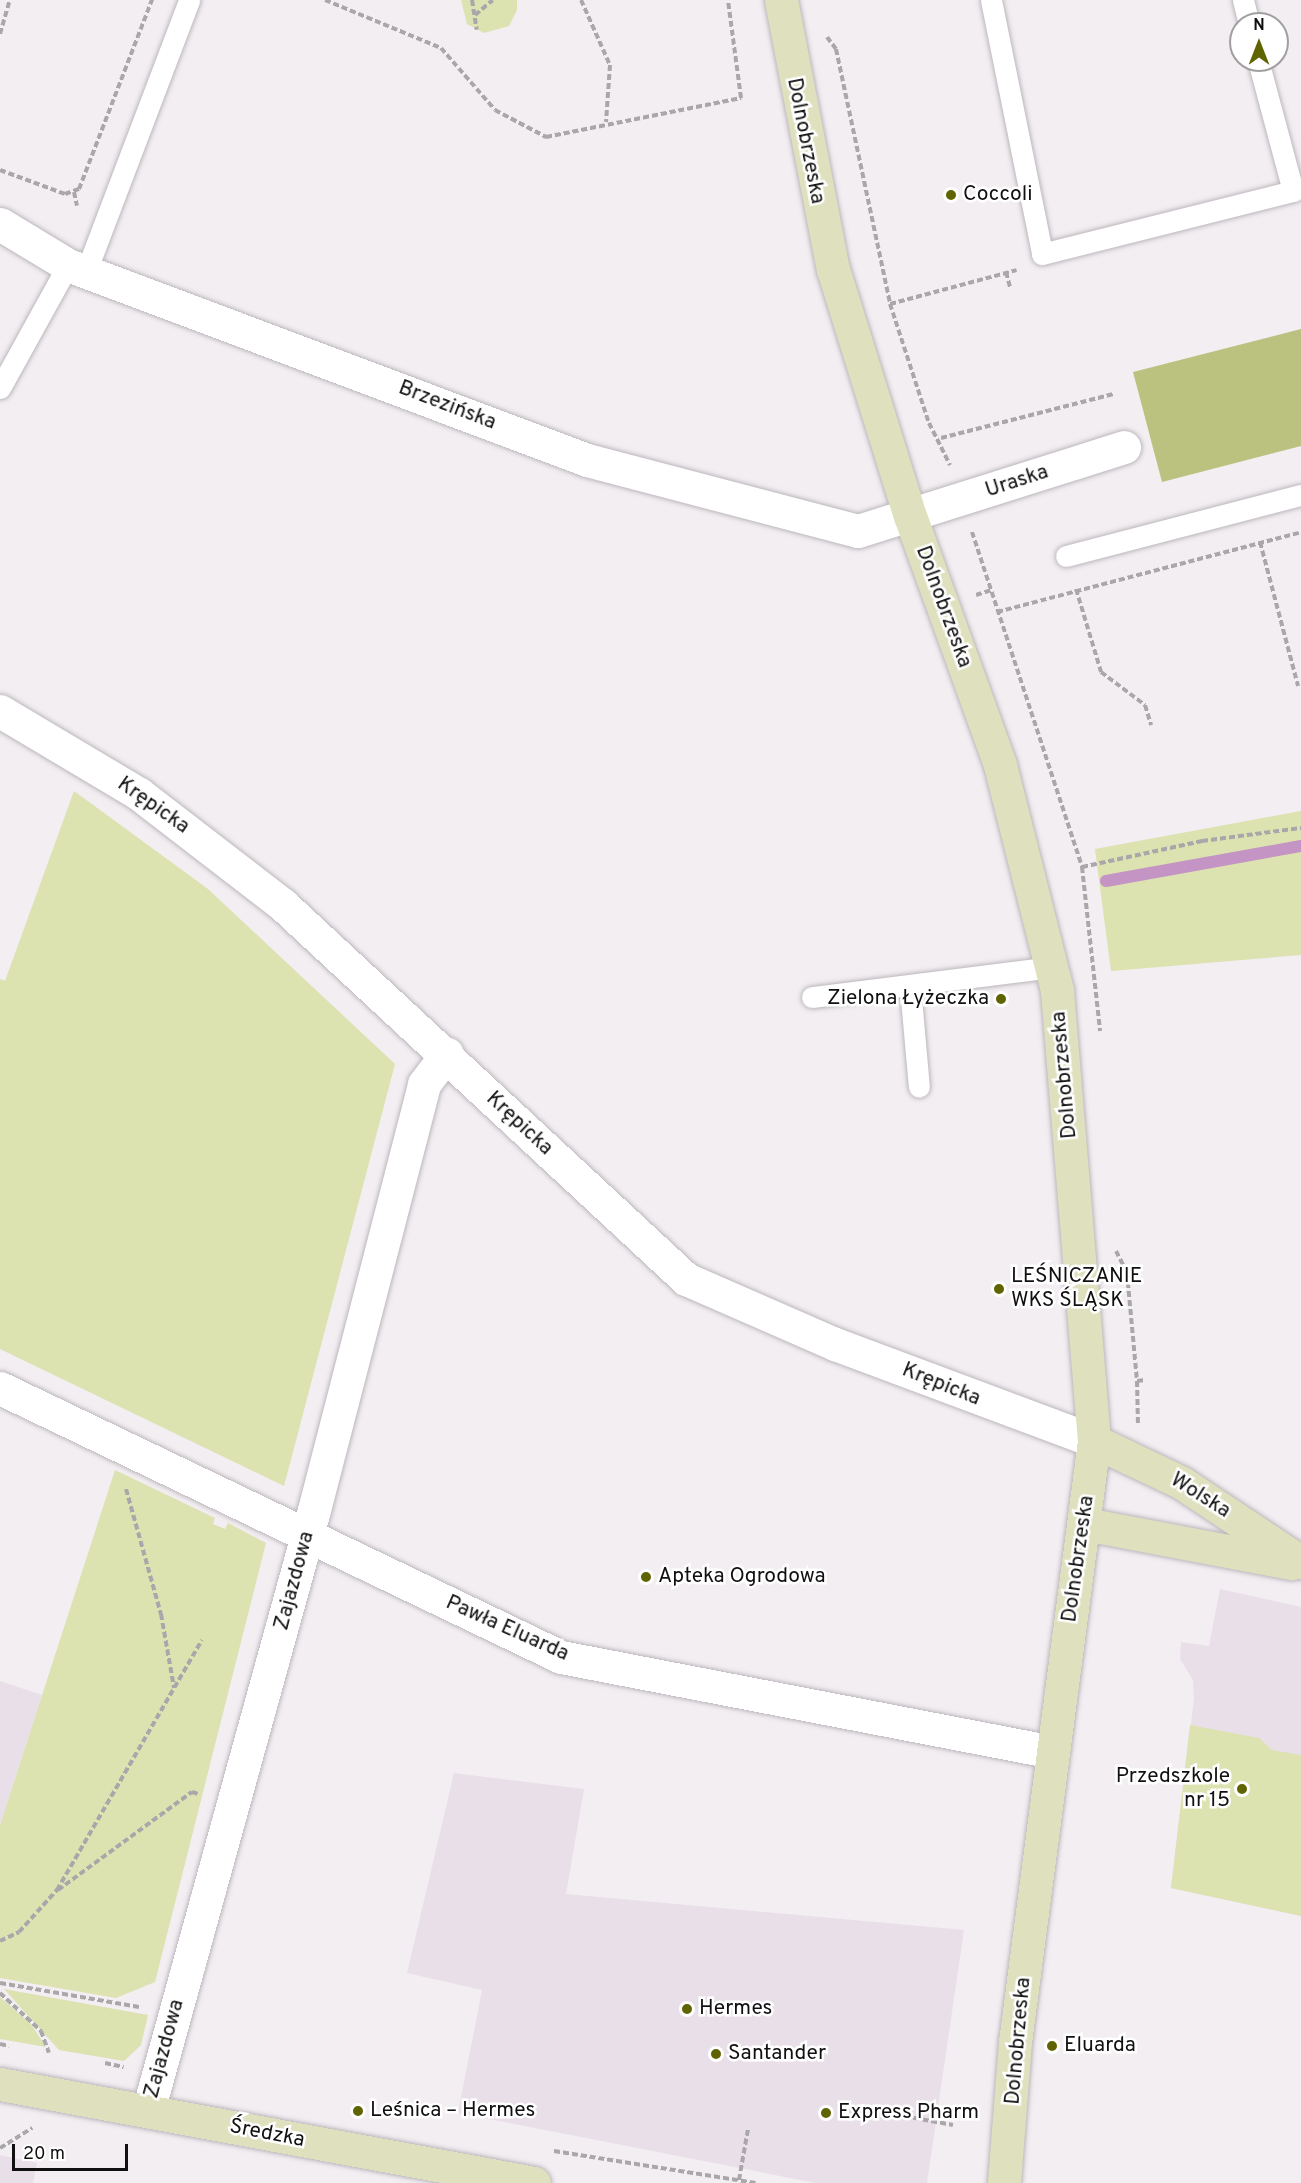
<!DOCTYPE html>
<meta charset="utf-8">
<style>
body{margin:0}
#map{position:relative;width:1301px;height:2183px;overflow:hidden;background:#f2eef2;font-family:Overpass,sans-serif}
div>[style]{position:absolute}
.built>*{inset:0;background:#e9dfe9}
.green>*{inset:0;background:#dce2b0}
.forest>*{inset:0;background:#bbc280}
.stream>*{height:12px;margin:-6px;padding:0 6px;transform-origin:6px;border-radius:6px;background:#c494c5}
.path>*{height:4px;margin-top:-2px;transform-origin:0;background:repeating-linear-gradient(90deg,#aaa7aa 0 6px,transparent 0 9px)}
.roads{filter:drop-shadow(0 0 2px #bcb7bc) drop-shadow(0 0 2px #bcb7bc)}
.lane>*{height:21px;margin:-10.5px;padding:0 10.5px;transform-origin:10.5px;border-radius:10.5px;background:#fff}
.street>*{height:33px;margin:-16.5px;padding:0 16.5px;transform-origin:16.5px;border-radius:16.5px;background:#fff}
.secondary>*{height:33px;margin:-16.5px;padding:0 16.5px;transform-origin:16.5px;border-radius:16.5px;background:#dfe1be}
.dots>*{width:16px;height:16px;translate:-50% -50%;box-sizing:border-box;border:3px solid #fff;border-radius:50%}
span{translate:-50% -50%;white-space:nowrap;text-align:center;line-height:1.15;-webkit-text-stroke:5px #fff;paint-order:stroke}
.street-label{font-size:21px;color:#111011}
.poi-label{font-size:21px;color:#111011}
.left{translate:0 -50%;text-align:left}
.right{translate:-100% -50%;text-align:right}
.north{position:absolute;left:1229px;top:12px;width:60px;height:60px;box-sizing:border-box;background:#fff;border:2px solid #a09fa0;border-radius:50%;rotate:0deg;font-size:16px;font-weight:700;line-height:24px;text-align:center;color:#111011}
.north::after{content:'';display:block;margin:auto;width:21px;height:27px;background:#5f6400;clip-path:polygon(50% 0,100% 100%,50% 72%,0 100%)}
.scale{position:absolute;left:12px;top:2144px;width:116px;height:27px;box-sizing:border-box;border:3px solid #111011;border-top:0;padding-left:8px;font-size:18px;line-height:21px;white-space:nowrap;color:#111011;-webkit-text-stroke:4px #fff;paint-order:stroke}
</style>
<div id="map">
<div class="built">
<div style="clip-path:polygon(1220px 1589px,1301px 1607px,1301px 1916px,1171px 1888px,1194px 1699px,1193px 1680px,1180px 1659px,1181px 1642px,1209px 1646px)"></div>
<div style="clip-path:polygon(0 1681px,42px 1695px,0 1825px)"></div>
<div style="clip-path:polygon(454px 1773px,584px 1789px,566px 1894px,964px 1930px,927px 2183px,816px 2183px,458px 2113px,482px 1990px,407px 1973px)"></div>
<div style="clip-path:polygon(0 2155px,37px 2163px,33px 2183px,0 2183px)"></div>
</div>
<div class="green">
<div style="clip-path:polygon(461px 0,517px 0,517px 10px,509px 26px,484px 33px,467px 24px)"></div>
<div style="clip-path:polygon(74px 791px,208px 889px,395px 1064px,284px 1486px,0 1349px,0 979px,5px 981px)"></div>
<div style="clip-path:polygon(1301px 811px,1301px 955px,1111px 971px,1095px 849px)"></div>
<div style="clip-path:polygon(115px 1470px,215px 1518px,213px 1524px,225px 1529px,228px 1523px,266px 1543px,155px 1982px,116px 1998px,0 1978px,0 1825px)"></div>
<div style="clip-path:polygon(1190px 1725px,1259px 1738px,1272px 1750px,1301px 1755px,1301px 1916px,1171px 1888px)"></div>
<div style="clip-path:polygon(4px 1989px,148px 2015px,141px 2045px,124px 2061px,59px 2050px)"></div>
<div style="clip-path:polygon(0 1997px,31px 2024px,46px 2047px,0 2039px)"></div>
</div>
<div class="forest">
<div style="clip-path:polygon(1301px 329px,1301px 446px,1162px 482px,1133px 372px)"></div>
</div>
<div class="stream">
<div style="left:1106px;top:881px;width:198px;rotate:-10.2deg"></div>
</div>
<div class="path">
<div style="left:325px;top:0;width:126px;rotate:22.5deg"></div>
<div style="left:441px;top:48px;width:82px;rotate:48.9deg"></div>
<div style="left:495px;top:110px;width:58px;rotate:27.9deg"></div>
<div style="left:546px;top:137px;width:199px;rotate:-11.3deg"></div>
<div style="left:741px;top:98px;width:99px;rotate:-97.6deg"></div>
<div style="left:472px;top:0;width:30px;rotate:81deg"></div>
<div style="left:581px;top:0;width:71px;rotate:66deg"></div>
<div style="left:610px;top:65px;width:57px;rotate:94deg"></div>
<div style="left:475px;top:15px;width:23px;rotate:-40deg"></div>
<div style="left:0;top:34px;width:35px;rotate:-74deg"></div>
<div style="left:827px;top:37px;width:15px;rotate:53deg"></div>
<div style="left:836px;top:49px;width:261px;rotate:78deg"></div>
<div style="left:890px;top:304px;width:125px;rotate:71.9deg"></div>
<div style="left:929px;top:423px;width:47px;rotate:63.4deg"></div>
<div style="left:0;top:170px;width:69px;rotate:20.3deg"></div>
<div style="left:65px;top:194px;width:15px;rotate:-20deg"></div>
<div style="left:79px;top:189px;width:203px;rotate:-68.9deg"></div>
<div style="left:74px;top:192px;width:14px;rotate:78deg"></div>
<div style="left:1006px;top:272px;width:16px;rotate:75deg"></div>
<div style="left:890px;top:304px;width:131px;rotate:-15deg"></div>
<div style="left:941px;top:438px;width:178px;rotate:-14.3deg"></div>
<div style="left:972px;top:532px;width:353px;rotate:71.8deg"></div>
<div style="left:1082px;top:867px;width:165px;rotate:83.7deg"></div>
<div style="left:1260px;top:542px;width:149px;rotate:75.2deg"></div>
<div style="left:1076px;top:589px;width:87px;rotate:73.2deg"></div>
<div style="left:1101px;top:672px;width:55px;rotate:36.9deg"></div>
<div style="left:1145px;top:705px;width:21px;rotate:73deg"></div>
<div style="left:976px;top:595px;width:16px;rotate:-18deg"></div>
<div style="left:997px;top:612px;width:314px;rotate:-14.7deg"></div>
<div style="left:1082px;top:867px;width:123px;rotate:-12.2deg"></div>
<div style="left:1202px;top:841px;width:100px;rotate:-7.5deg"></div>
<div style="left:1116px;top:1251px;width:25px;rotate:63deg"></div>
<div style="left:1127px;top:1273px;width:108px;rotate:84.7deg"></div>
<div style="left:1137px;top:1381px;width:8px;rotate:-7deg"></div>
<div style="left:1137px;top:1381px;width:43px;rotate:88.7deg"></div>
<div style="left:126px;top:1489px;width:130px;rotate:74.4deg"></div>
<div style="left:161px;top:1614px;width:75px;rotate:80deg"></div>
<div style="left:58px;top:1890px;width:166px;rotate:-36.2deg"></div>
<div style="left:192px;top:1792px;width:6px;rotate:18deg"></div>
<div style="left:0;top:1941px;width:21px;rotate:-25deg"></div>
<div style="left:19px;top:1932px;width:57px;rotate:-47.9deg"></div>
<div style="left:57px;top:1890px;width:289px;rotate:-59.9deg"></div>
<div style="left:0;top:1983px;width:141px;rotate:9.8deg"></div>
<div style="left:0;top:1993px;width:56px;rotate:42.8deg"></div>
<div style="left:41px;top:2031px;width:23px;rotate:70deg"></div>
<div style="left:0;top:2044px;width:9px;rotate:13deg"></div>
<div style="left:105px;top:2063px;width:19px;rotate:12deg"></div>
<div style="left:887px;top:2113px;width:67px;rotate:10.3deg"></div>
<div style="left:0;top:2148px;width:38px;rotate:-32deg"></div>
<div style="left:554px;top:2151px;width:204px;rotate:9deg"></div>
<div style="left:739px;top:2180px;width:52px;rotate:-80deg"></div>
</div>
<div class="roads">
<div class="lane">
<div style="left:991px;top:0;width:259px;rotate:78.6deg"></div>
<div style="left:1042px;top:254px;width:259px;rotate:-14.1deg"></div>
<div style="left:1293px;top:191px;width:136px;rotate:-105deg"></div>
<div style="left:1243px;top:0;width:25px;rotate:76deg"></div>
<div style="left:87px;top:269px;width:288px;rotate:-69.2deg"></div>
<div style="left:0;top:388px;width:141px;rotate:-61.1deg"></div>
<div style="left:1066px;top:556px;width:243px;rotate:-14.6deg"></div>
<div style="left:910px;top:987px;width:100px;rotate:84.9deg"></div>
<div style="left:812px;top:997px;width:244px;rotate:-7.1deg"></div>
</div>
<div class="street">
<div style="left:0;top:224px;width:79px;rotate:31.1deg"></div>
<div style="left:68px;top:265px;width:554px;rotate:20.59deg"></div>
<div style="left:587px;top:460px;width:280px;rotate:14.7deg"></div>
<div style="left:858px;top:531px;width:279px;rotate:-17.5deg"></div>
<div style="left:0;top:711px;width:162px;rotate:30.8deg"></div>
<div style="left:139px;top:794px;width:182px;rotate:37.6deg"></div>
<div style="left:283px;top:905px;width:550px;rotate:42.86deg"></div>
<div style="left:686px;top:1279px;width:163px;rotate:23.6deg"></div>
<div style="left:835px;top:1344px;width:277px;rotate:20.5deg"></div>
<div style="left:0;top:1388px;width:622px;rotate:25.62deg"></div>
<div style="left:561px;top:1657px;width:501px;rotate:10.93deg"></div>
<div style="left:148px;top:2111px;width:624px;rotate:-74.56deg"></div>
<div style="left:314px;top:1510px;width:440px;rotate:-75.5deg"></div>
<div style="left:424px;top:1084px;width:38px;rotate:-53deg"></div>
</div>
<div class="secondary">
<div style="left:781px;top:0;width:274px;rotate:79.1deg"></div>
<div style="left:833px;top:269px;width:259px;rotate:72.7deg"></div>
<div style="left:910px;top:516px;width:265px;rotate:70.1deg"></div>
<div style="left:1000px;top:765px;width:233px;rotate:75.8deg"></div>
<div style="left:1057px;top:991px;width:452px;rotate:85.3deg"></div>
<div style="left:1094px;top:1441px;width:606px;rotate:97.49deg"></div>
<div style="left:1015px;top:2042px;width:141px;rotate:94.5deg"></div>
<div style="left:1094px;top:1441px;width:98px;rotate:25.5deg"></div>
<div style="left:1182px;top:1483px;width:143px;rotate:33.6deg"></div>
<div style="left:1085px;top:1524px;width:211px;rotate:10.7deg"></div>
<div style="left:0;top:2084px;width:543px;rotate:10.5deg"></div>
</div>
</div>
<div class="dots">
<div style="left:951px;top:195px;background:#5f6400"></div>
<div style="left:1001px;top:999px;background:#5f6400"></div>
<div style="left:999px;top:1289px;background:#5f6400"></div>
<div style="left:646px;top:1577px;background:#5f6400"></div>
<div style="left:1242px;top:1789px;background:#5f6400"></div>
<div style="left:687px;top:2009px;background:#5f6400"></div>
<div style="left:1052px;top:2046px;background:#5f6400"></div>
<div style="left:716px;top:2054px;background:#5f6400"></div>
<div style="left:358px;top:2111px;background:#5f6400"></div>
<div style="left:826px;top:2113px;background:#5f6400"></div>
</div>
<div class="street-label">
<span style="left:805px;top:141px;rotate:79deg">Dolnobrzeska</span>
<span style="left:447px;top:406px;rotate:21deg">Brzezińska</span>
<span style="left:1017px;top:482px;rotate:-18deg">Uraska</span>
<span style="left:943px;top:607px;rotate:70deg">Dolnobrzeska</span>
<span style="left:153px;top:806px;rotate:35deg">Krępicka</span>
<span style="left:1065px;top:1075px;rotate:-95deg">Dolnobrzeska</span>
<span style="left:519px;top:1124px;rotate:43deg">Krępicka</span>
<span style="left:941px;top:1385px;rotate:22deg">Krępicka</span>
<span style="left:1200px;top:1496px;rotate:32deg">Wolska</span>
<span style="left:1079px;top:1559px;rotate:-82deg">Dolnobrzeska</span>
<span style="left:295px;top:1581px;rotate:-75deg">Zajazdowa</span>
<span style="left:507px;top:1629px;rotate:24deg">Pawła Eluarda</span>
<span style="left:1019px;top:2041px;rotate:-85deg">Dolnobrzeska</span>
<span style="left:165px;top:2049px;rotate:-75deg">Zajazdowa</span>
<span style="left:267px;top:2134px;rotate:11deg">Średzka</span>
</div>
<div class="poi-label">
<span class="left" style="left:963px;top:195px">Coccoli</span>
<span class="right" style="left:989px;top:999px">Zielona Łyżeczka</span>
<span class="left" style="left:1011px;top:1289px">LEŚNICZANIE<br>WKS ŚLĄSK</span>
<span class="left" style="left:658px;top:1577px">Apteka Ogrodowa</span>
<span class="right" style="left:1230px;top:1789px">Przedszkole<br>nr 15</span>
<span class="left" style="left:699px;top:2009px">Hermes</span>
<span class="left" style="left:1064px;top:2046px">Eluarda</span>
<span class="left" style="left:728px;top:2054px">Santander</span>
<span class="left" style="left:370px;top:2111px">Leśnica – Hermes</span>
<span class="left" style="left:838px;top:2113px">Express Pharm</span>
</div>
<div class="north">N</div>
<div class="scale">20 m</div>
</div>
